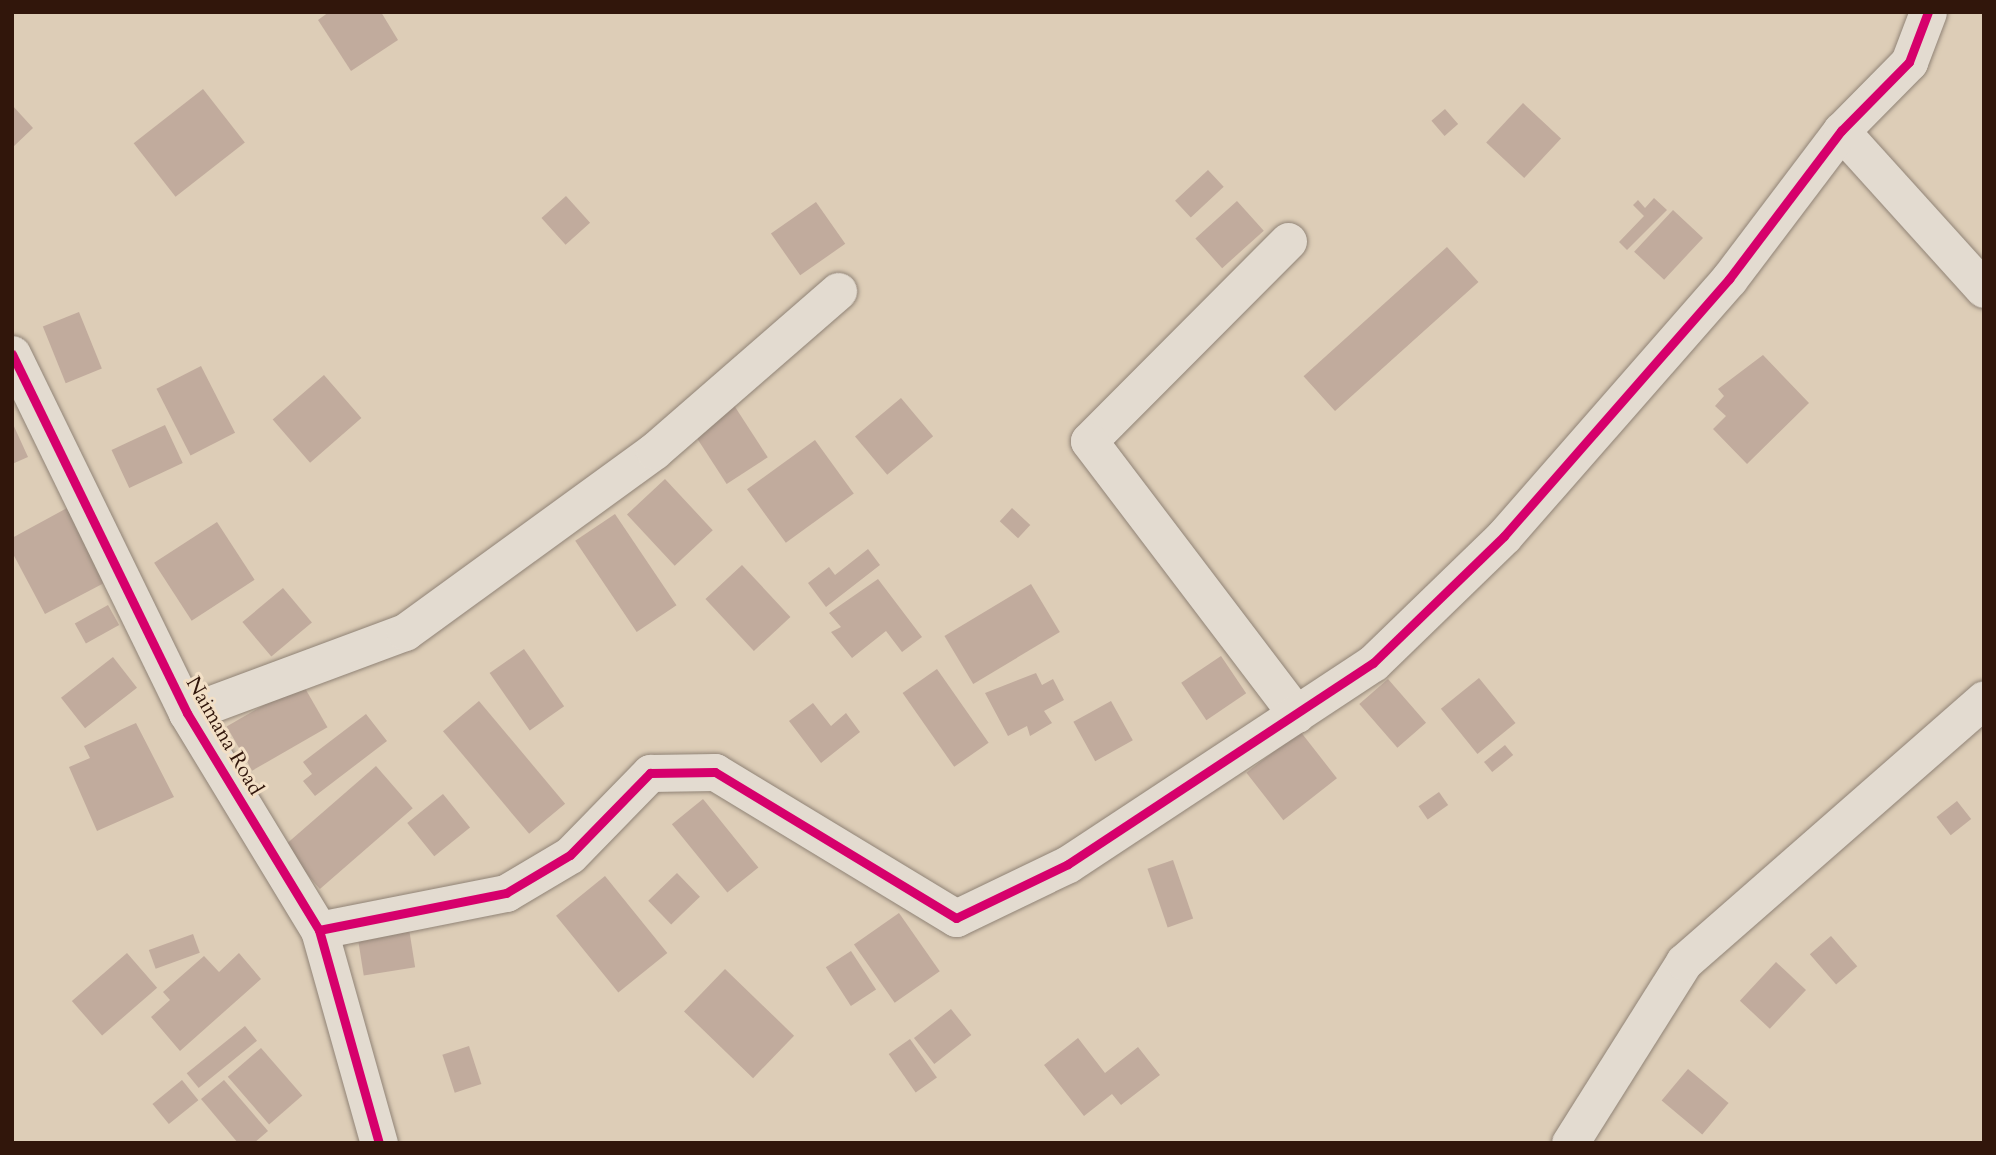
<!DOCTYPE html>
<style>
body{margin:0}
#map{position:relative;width:1996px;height:1155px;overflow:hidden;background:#ddcdb7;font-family:Cardo,serif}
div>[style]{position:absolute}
.building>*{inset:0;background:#c1ab9d;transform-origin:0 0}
.roads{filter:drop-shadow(0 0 2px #908376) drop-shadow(0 0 2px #908376)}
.minor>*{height:37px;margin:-18.5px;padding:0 18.5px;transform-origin:18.5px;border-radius:18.5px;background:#e3dbd0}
.cycleway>*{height:9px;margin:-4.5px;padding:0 4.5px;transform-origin:4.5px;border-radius:4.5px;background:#d6006c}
span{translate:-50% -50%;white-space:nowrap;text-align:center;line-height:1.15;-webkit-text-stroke:6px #f3e0c6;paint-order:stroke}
.street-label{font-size:21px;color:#31160b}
.frame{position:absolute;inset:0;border:14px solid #31160b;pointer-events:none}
</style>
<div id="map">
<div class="building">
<div style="clip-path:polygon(329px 12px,381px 12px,398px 40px,351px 71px,318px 20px)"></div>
<div style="left:203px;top:89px;width:68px;height:88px;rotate:52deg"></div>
<div style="left:1523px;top:103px;width:52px;height:54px;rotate:43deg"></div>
<div style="clip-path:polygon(12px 105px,33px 128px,12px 148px)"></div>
<div style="left:1445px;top:109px;width:20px;height:18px;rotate:49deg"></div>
<div style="left:1208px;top:170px;width:23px;height:45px;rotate:47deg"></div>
<div style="left:566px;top:196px;width:36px;height:33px;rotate:48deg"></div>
<div style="clip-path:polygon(1654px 198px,1667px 210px,1627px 250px,1619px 242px,1644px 216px,1633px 205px,1638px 200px,1645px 208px)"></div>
<div style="left:1237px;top:201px;width:40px;height:56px;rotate:48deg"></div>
<div style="left:816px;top:202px;width:51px;height:55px;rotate:55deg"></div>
<div style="left:1673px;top:210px;width:41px;height:57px;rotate:43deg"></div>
<div style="left:1447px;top:247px;width:47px;height:193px;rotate:48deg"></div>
<div style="left:79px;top:312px;width:61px;height:39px;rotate:68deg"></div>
<div style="clip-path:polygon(1763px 355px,1809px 403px,1747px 464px,1713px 429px,1726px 416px,1715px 406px,1724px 396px,1718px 389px)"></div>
<div style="left:201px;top:366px;width:75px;height:50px;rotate:63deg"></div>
<div style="left:324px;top:375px;width:57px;height:68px;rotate:49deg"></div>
<div style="left:728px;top:396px;width:73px;height:49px;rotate:57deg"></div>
<div style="left:901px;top:398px;width:50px;height:60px;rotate:50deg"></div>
<div style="clip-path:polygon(12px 422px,28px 457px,12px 464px)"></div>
<div style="left:165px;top:425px;width:42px;height:59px;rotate:65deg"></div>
<div style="left:815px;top:440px;width:66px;height:84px;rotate:54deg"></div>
<div style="left:665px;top:479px;width:70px;height:52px;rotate:47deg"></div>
<div style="clip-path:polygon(67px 508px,106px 582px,45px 614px,12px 552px,12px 538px)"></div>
<div style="left:1012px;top:508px;width:25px;height:18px;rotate:43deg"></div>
<div style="left:615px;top:514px;width:110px;height:48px;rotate:56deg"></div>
<div style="left:217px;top:522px;width:69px;height:75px;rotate:57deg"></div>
<div style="clip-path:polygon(868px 549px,880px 565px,826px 607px,808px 583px,829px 567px,835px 575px)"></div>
<div style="left:742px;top:565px;width:71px;height:50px;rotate:47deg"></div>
<div style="clip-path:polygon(878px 579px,922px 637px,902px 652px,886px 631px,852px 658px,831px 632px,841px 627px,829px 613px)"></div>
<div style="left:1031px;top:584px;width:56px;height:101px;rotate:59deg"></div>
<div style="left:283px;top:588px;width:45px;height:53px;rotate:50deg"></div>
<div style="left:108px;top:605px;width:23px;height:38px;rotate:61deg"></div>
<div style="left:524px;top:649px;width:70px;height:42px;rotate:55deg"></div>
<div style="left:1221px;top:656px;width:45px;height:48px;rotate:56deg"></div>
<div style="left:113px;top:657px;width:39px;height:66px;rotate:52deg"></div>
<div style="left:937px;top:669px;width:90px;height:42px;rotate:55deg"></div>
<div style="clip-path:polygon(1036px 673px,1042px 685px,1053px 679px,1064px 700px,1044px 711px,1052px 723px,1030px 736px,1027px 726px,1008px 736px,985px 693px)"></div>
<div style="left:1479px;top:678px;width:58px;height:49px;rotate:51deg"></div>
<div style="left:1388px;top:679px;width:58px;height:38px;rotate:49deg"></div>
<div style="left:302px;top:683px;width:51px;height:87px;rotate:60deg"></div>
<div style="left:479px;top:701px;width:134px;height:47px;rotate:50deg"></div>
<div style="left:1111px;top:701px;width:45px;height:43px;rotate:61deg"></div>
<div style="clip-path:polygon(813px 703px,831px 726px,846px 713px,860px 732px,821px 763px,789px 721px)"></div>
<div style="clip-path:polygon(366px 714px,387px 741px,315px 796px,303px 781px,312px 774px,303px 762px)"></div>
<div style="clip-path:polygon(136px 723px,174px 797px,97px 831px,69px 767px,90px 758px,84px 746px)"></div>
<div style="left:1300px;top:731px;width:60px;height:68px;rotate:52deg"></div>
<div style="left:1505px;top:745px;width:13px;height:27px;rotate:51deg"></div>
<div style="left:376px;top:766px;width:56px;height:123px;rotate:49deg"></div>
<div style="left:1439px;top:792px;width:16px;height:25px;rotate:55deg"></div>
<div style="left:443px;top:794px;width:43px;height:46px;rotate:51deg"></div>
<div style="left:703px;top:799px;width:88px;height:40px;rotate:51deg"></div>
<div style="left:1957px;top:801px;width:23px;height:26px;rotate:52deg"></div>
<div style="left:1173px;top:860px;width:62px;height:27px;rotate:71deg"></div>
<div style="left:677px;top:873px;width:33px;height:40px;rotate:46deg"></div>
<div style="left:605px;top:876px;width:99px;height:63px;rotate:51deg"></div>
<div style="left:899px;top:913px;width:71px;height:55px;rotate:55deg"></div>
<div style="left:407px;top:916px;width:52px;height:52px;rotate:81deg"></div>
<div style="left:193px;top:934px;width:20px;height:47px;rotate:70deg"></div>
<div style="left:1831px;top:936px;width:40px;height:28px;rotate:49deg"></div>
<div style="left:851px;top:951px;width:46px;height:30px;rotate:57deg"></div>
<div style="left:127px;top:953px;width:46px;height:73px;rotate:49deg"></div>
<div style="clip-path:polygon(239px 953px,261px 979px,180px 1051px,151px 1017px,170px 1000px,163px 992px,204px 956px,219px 972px)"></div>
<div style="left:1776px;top:962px;width:41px;height:53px;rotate:43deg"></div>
<div style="left:725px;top:969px;width:96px;height:59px;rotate:44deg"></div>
<div style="left:951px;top:1009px;width:33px;height:47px;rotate:52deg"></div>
<div style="left:245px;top:1026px;width:19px;height:75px;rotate:51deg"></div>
<div style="clip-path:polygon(1078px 1038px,1105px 1073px,1138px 1047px,1160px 1075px,1121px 1105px,1112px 1094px,1084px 1116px,1044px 1065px)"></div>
<div style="left:910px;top:1039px;width:47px;height:26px;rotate:55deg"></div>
<div style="left:469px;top:1046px;width:40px;height:28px;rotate:72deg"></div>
<div style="left:261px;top:1048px;width:63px;height:44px;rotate:49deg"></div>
<div style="left:1688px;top:1069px;width:53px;height:41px;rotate:40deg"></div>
<div style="left:182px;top:1080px;width:26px;height:38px;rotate:51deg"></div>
<div style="clip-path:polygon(224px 1080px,268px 1131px,254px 1143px,238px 1143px,201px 1099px)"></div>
</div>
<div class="roads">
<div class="minor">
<div style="left:1841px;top:131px;width:213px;rotate:47.9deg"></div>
<div style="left:1288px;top:241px;width:282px;rotate:134.9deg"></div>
<div style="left:1089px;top:441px;width:343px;rotate:52.8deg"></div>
<div style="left:12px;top:354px;width:399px;rotate:64deg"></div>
<div style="left:187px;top:713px;width:254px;rotate:58.7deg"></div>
<div style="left:319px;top:930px;width:221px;rotate:74.3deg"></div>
<div style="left:187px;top:713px;width:233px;rotate:-20.4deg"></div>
<div style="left:405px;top:632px;width:308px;rotate:-36deg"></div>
<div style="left:654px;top:451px;width:244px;rotate:-41deg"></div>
<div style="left:319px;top:930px;width:191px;rotate:-11.2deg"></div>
<div style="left:506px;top:893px;width:74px;rotate:-30.7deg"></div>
<div style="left:570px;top:855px;width:115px;rotate:-45.7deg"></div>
<div style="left:650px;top:773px;width:65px;rotate:-0.9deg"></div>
<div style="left:715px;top:772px;width:282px;rotate:31.2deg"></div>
<div style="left:956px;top:918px;width:124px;rotate:-25.7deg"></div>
<div style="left:1068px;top:864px;width:365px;rotate:-33.4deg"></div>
<div style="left:1373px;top:663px;width:182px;rotate:-44.1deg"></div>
<div style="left:1504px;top:536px;width:342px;rotate:-48.8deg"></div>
<div style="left:1729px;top:279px;width:186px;rotate:-52.9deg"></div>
<div style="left:1841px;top:131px;width:97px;rotate:-45.4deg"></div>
<div style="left:1909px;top:62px;width:53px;rotate:-69.2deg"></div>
<div style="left:1570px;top:1143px;width:214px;rotate:-57.8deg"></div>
<div style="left:1684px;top:962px;width:399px;rotate:-41.2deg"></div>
</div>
</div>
<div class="cycleway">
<div style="left:12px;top:354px;width:399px;rotate:64deg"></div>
<div style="left:187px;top:713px;width:254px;rotate:58.7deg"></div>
<div style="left:319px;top:930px;width:221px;rotate:74.3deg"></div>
<div style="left:319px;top:930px;width:191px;rotate:-11.2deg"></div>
<div style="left:506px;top:893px;width:74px;rotate:-30.7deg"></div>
<div style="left:570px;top:855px;width:115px;rotate:-45.7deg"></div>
<div style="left:650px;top:773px;width:65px;rotate:-0.9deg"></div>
<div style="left:715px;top:772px;width:282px;rotate:31.2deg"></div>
<div style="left:956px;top:918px;width:124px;rotate:-25.7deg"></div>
<div style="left:1068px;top:864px;width:365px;rotate:-33.4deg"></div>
<div style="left:1373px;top:663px;width:182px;rotate:-44.1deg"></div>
<div style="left:1504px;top:536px;width:342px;rotate:-48.8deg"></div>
<div style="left:1729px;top:279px;width:186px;rotate:-52.9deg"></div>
<div style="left:1841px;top:131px;width:97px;rotate:-45.4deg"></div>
<div style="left:1909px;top:62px;width:53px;rotate:-69.2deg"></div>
</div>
<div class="street-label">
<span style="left:224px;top:736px;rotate:60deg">Naimana Road</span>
</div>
<div class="frame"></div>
</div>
